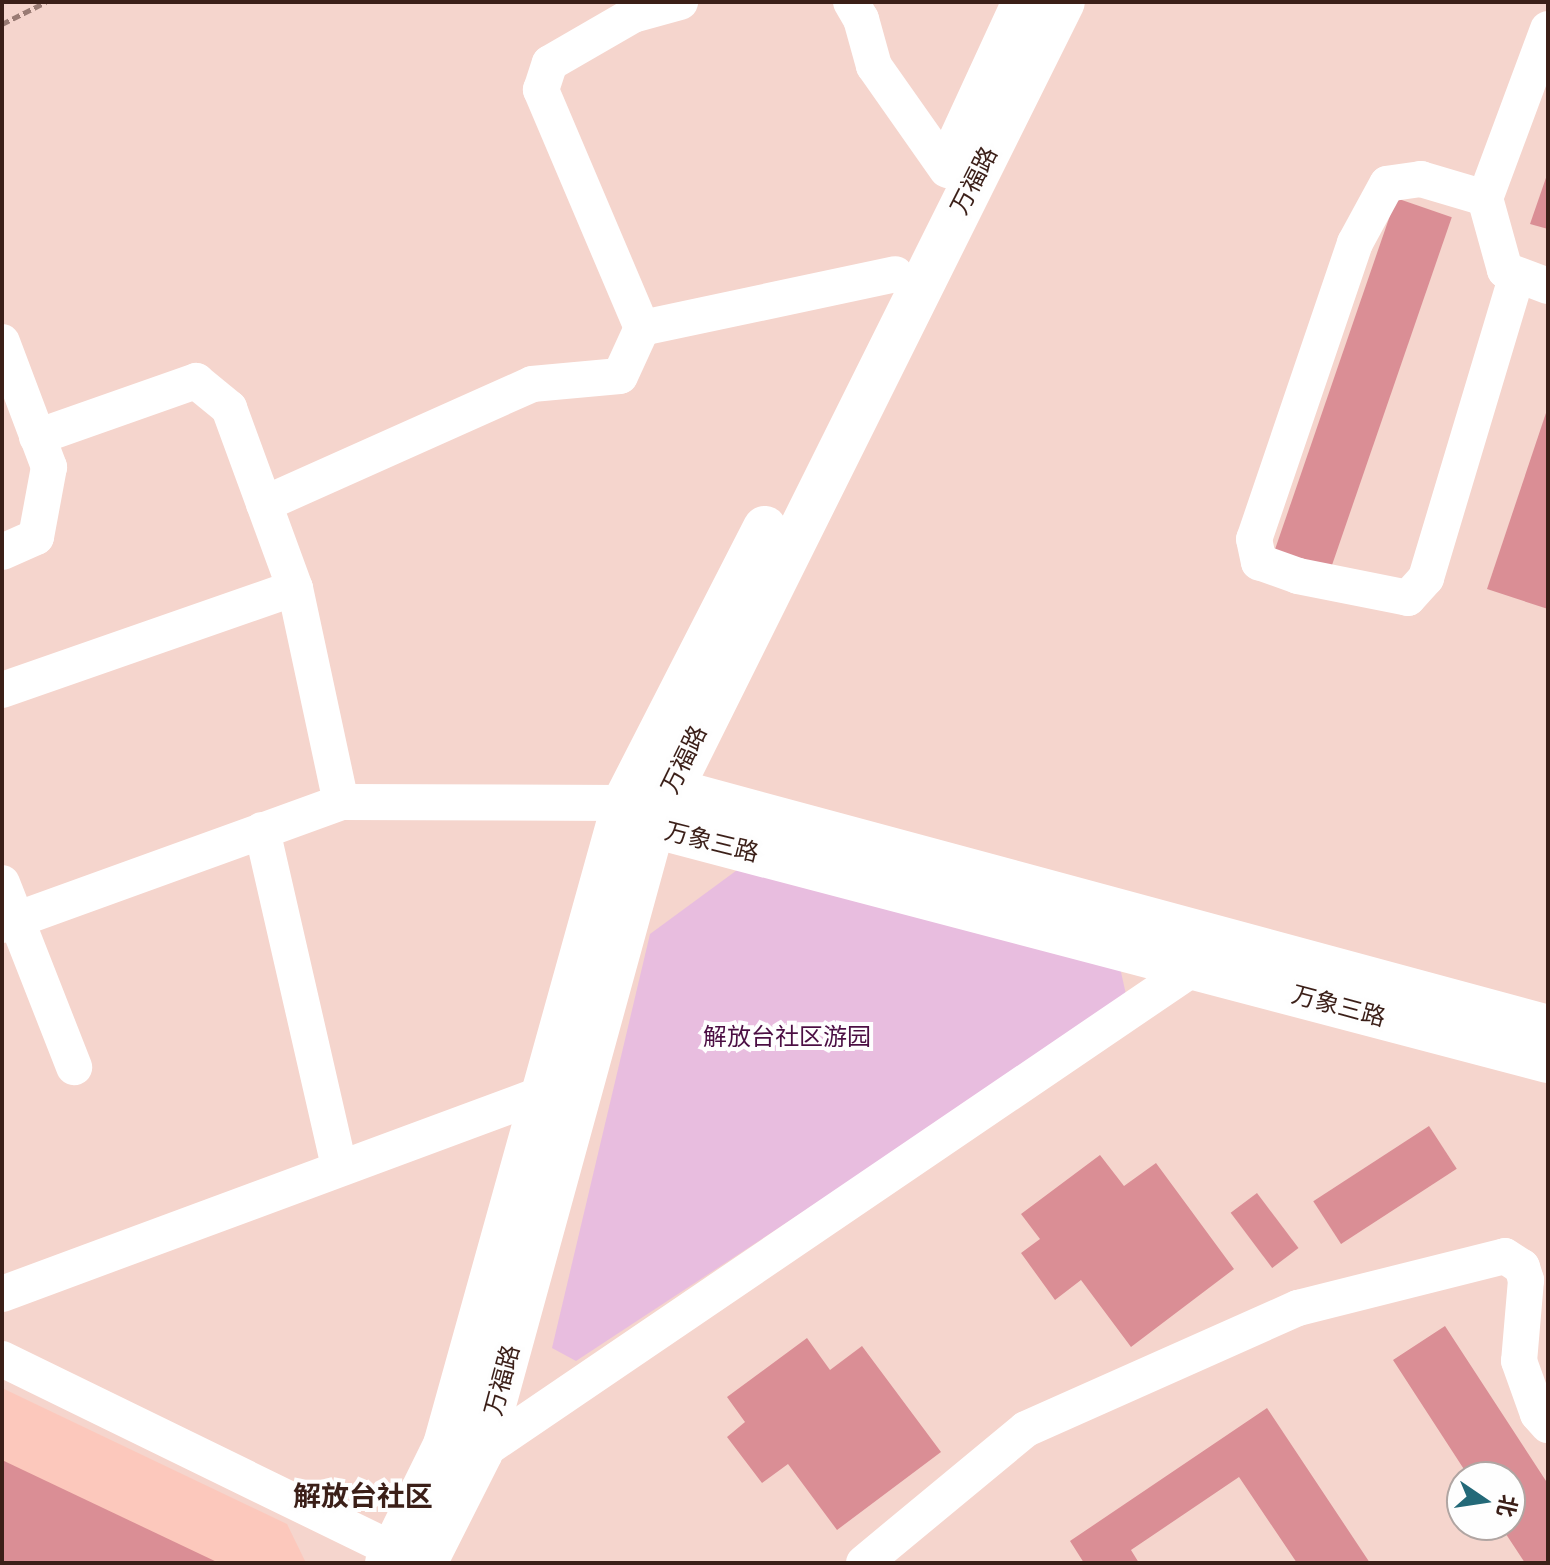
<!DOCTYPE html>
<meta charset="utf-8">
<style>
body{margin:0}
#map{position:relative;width:1550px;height:1565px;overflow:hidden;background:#f5d5cd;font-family:Manrope,"Noto Sans SC",sans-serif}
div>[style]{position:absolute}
.built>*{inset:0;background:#fcc8bc}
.green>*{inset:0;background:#e8bddf}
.building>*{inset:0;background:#da8e95;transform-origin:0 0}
.path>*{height:5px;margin-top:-2.5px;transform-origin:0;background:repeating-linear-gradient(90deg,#997b74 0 8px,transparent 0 12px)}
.minor>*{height:36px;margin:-18px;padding:0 18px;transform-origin:18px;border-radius:18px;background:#fff}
.tertiary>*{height:44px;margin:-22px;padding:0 22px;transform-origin:22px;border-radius:22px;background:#fff}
span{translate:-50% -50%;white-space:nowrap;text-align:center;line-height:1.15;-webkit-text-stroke:8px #fefefe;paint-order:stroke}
.street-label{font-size:24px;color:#3b1f18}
.park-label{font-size:24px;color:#4b0e43}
.quarter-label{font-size:28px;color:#3b1f18;font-weight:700}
.frame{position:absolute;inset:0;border:4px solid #3b1f18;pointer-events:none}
.north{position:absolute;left:1446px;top:1461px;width:80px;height:80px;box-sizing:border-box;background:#fefefe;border:2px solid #b0a5a2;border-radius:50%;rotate:103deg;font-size:22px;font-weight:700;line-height:32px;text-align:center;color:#3b1f18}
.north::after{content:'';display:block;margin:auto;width:28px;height:36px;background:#236978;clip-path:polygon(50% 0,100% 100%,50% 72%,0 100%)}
</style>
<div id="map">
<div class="built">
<div style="clip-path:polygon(2px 1388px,287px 1524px,306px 1563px,2px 1563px)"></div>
</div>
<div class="green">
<div style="clip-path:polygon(748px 862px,1119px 963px,1127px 999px,576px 1361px,552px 1348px,650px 934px)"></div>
</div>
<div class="building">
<div style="clip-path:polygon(1548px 172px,1548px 229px,1530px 224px)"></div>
<div style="left:1396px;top:198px;width:59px;height:376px;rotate:19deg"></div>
<div style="clip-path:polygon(1548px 407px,1548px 609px,1487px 589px)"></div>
<div style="left:1429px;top:1126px;width:51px;height:138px;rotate:57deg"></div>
<div style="clip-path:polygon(1100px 1155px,1124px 1186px,1156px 1163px,1234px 1269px,1131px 1347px,1081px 1280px,1055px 1300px,1021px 1253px,1040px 1239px,1021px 1214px)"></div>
<div style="left:1257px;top:1193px;width:69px;height:33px;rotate:53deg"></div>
<div style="clip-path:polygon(1445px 1326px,1548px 1484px,1548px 1563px,1525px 1563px,1500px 1525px,1510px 1525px,1510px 1477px,1469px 1477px,1393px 1360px)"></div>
<div style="clip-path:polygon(807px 1338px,830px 1370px,862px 1346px,941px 1452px,837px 1530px,788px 1464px,762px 1483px,727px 1437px,745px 1422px,727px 1397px)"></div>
<div style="clip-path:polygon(1267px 1408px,1370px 1563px,1297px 1563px,1239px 1477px,1131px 1550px,1139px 1563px,1084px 1563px,1070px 1541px)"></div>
<div style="clip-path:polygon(2px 1460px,219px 1563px,2px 1563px)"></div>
</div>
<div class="path">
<div style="left:2px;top:24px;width:49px;rotate:-26.6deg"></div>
</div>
<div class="minor">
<div style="left:851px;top:2px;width:20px;rotate:60deg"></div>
<div style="left:861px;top:19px;width:49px;rotate:74.5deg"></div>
<div style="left:874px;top:66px;width:127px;rotate:54.9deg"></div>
<div style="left:1548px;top:29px;width:180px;rotate:110.4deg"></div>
<div style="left:1485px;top:198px;width:75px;rotate:74.5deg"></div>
<div style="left:1505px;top:270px;width:46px;rotate:20.4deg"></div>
<div style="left:1485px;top:198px;width:67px;rotate:-163.5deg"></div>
<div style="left:1421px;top:179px;width:34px;rotate:172deg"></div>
<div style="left:1387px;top:184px;width:67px;rotate:118.5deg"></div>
<div style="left:1355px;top:243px;width:313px;rotate:108.8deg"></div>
<div style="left:1254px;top:539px;width:24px;rotate:78deg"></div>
<div style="left:1259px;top:562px;width:41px;rotate:19.7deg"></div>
<div style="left:1298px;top:576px;width:112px;rotate:11.3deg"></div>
<div style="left:1408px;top:598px;width:27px;rotate:-48deg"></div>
<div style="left:1426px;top:578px;width:316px;rotate:-73.3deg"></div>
<div style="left:642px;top:328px;width:259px;rotate:-12deg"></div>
<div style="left:2px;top:342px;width:134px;rotate:69.4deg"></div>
<div style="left:49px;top:467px;width:71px;rotate:100.5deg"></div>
<div style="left:36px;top:537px;width:37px;rotate:156deg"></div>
<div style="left:37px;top:437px;width:169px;rotate:-19.4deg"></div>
<div style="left:196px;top:381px;width:43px;rotate:39.3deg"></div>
<div style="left:229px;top:408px;width:192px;rotate:69.9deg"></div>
<div style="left:295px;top:588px;width:219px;rotate:77.9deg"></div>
<div style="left:264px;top:504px;width:294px;rotate:-24.1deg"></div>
<div style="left:532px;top:384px;width:88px;rotate:-5.2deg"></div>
<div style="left:620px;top:376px;width:53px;rotate:-65.4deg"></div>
<div style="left:642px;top:328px;width:259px;rotate:-113deg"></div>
<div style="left:541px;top:90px;width:28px;rotate:-72deg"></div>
<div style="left:550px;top:63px;width:96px;rotate:-30deg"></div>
<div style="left:633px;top:15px;width:49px;rotate:-15.5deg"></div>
<div style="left:2px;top:690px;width:310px;rotate:-19.2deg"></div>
<div style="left:262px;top:830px;width:345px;rotate:77.1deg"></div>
<div style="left:2px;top:883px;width:198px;rotate:68.6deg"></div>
<div style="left:2px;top:925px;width:361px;rotate:-19.9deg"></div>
<div style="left:341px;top:802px;width:283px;rotate:0.2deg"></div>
<div style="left:2px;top:1294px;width:576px;rotate:-20.32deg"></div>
<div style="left:2px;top:1359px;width:464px;rotate:26deg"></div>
<div style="left:481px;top:1452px;width:865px;rotate:-34.2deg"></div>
<div style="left:864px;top:1563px;width:210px;rotate:-39.6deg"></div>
<div style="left:1026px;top:1429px;width:298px;rotate:-24deg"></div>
<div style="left:1298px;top:1308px;width:213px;rotate:-14.1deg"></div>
<div style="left:1505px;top:1256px;width:20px;rotate:33deg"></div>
<div style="left:1522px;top:1267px;width:14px;rotate:73deg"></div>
<div style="left:1526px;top:1280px;width:81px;rotate:94.9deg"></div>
<div style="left:1519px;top:1361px;width:56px;rotate:70.3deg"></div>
<div style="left:1538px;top:1414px;width:15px;rotate:48deg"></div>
</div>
<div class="tertiary">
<div style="left:955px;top:152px;width:165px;rotate:-65.3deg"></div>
<div style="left:639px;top:798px;width:30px;rotate:-17deg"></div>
<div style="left:668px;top:789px;width:912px;rotate:15.13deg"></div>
<div style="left:629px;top:807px;width:31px;rotate:38deg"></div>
<div style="left:653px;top:826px;width:925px;rotate:14.71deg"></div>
<div style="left:387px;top:1563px;width:131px;rotate:-63.8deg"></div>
<div style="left:445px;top:1445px;width:666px;rotate:-74.42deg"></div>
<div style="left:624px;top:803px;width:309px;rotate:-62.9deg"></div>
<div style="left:425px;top:1563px;width:124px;rotate:-63.2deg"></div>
<div style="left:481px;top:1452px;width:649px;rotate:-74.64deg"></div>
<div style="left:653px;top:826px;width:920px;rotate:-63.55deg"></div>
</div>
<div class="street-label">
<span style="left:973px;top:180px;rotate:-63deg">万福路</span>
<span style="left:683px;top:759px;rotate:-64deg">万福路</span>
<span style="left:712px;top:841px;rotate:14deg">万象三路</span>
<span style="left:1339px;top:1005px;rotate:15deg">万象三路</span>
<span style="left:501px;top:1380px;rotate:-75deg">万福路</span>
</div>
<div class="park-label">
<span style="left:787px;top:1036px">解放台社区游园</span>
</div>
<div class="quarter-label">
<span style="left:363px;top:1495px">解放台社区</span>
</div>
<div class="frame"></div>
<div class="north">北</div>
</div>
